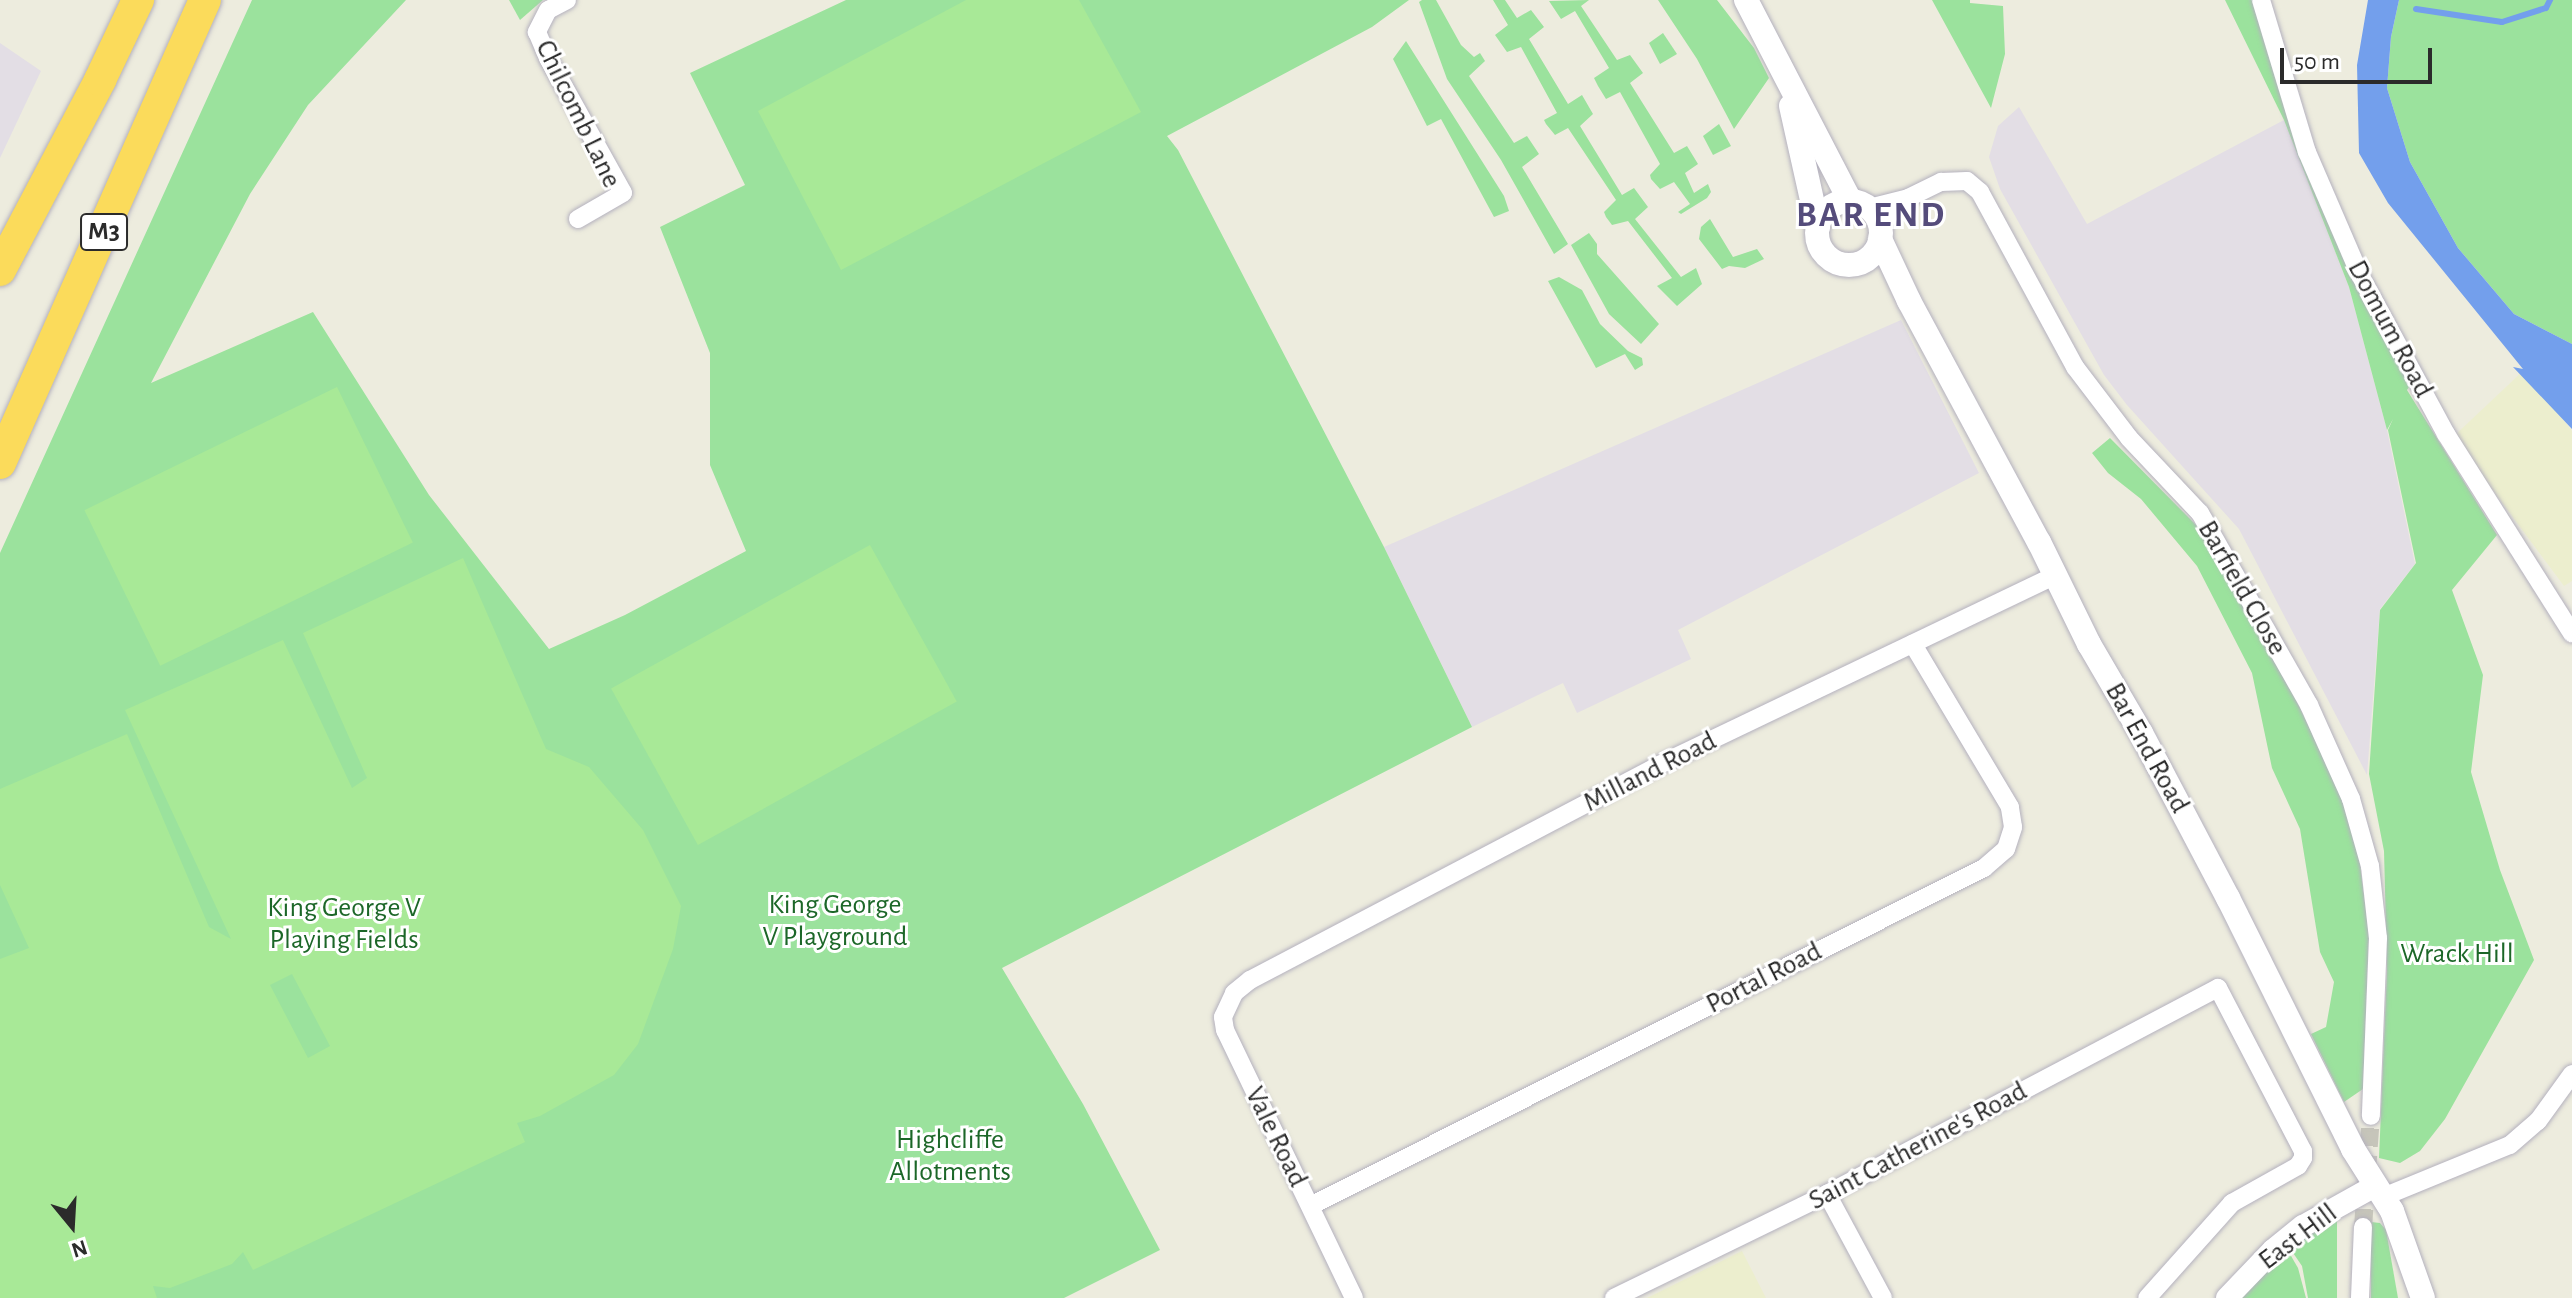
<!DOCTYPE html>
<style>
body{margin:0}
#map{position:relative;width:2572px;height:1298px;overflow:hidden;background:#edecde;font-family:"Alegreya Sans",sans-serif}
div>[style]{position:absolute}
.industrial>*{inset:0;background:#e3dee5}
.education>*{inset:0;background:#eceece}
.green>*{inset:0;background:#9be29d}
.pitch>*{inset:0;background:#a8e997;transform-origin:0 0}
.water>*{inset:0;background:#739fec}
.stream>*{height:6px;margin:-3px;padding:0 3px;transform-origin:3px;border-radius:3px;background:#739fec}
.minor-tunnel>*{height:18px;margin-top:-9px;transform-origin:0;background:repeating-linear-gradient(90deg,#c6c5ba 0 18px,transparent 0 27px)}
.roads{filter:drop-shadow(0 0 2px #b4b1be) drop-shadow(0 0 2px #b4b1be)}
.minor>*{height:18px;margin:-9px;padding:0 9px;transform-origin:9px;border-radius:9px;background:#fff}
.tertiary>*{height:22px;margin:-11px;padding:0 11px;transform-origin:11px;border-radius:11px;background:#fff}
.secondary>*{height:24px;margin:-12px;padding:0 12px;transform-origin:12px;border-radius:12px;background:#fff}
.secondary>.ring{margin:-12px;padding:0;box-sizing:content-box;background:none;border:24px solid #fff;border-radius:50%}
.motorway>*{height:32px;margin:-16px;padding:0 16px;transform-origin:16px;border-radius:16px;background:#fbdb5b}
span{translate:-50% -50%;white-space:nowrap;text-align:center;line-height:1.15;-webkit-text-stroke:6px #fff;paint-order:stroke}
.shield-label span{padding:2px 6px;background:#fff;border:2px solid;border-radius:6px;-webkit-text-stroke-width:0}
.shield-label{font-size:26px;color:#2b2b2b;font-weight:700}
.street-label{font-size:28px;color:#2b2b2b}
.park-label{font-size:28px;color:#1c6728}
.district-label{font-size:36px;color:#554c7b;font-weight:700;letter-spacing:2px}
.north{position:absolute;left:32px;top:1186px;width:80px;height:80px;-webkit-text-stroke:6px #fff;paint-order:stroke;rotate:162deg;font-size:22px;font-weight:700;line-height:32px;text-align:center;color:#2b2b2b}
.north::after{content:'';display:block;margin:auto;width:28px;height:36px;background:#2b2b2b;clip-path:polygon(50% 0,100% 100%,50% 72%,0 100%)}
.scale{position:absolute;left:2280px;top:48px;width:152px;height:36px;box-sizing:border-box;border:4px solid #2b2b2b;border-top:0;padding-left:10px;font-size:24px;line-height:28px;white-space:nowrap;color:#2b2b2b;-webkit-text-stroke:6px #fff;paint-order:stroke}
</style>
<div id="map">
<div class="industrial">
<div style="clip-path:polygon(0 43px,41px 71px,0 158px)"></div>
<div style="clip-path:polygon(2019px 107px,2087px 224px,2284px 120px,2349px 287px,2387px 430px,2415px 564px,2380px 609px,2367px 775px,2239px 529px,2127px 405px,2104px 375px,2000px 189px,1989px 157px,1998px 126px)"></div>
<div style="clip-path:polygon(1901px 320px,1979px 473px,1678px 630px,1691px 659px,1577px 713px,1563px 683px,1472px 727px,1384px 547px)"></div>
</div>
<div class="education">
<div style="clip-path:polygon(2524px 370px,2572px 431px,2572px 581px,2564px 586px,2453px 437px)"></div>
<div style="clip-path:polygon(1742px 1251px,1766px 1298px,1647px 1298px)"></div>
</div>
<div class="green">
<div style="clip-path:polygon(252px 0,406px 0,308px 105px,250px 194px,151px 383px,313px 312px,429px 495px,549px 649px,625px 615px,746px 551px,710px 465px,710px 353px,660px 227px,745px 185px,690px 73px,846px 0,1409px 0,1372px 27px,1167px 136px,1178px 150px,1384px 547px,1472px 727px,1002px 968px,1083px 1104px,1160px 1250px,1064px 1298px,0 1298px,0 553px)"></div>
<div style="clip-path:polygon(509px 0,543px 0,520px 20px)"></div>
<div style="clip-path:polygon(1422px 0,1436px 0,1461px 45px,1474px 57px,1480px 53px,1485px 61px,1469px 76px,1514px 143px,1527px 136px,1539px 154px,1522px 167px,1568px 244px,1554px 254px,1501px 160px,1447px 79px,1419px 2px)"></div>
<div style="clip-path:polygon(1493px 0,1505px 0,1517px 18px,1531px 10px,1544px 27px,1529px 39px,1568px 104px,1582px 95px,1593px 114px,1580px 126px,1622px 195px,1634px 188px,1648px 207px,1635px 219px,1681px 277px,1696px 268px,1702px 284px,1677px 306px,1657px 286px,1672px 278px,1628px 221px,1612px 225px,1606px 217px,1604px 212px,1616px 200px,1568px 128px,1555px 135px,1546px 124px,1544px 120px,1557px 113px,1521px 47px,1507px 52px,1495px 35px,1508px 25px)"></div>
<div style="clip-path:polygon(1589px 0,1581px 6px,1617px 60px,1630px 55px,1643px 73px,1630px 83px,1674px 153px,1687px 146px,1698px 164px,1685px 173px,1694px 193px,1708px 184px,1711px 192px,1707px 198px,1681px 214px,1678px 212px,1690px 204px,1674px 182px,1660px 189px,1651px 179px,1650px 175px,1660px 164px,1620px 92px,1606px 99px,1598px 86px,1594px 78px,1609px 68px,1575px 11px,1561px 19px,1549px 1px)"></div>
<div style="clip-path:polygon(1658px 0,1717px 0,1754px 48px,1769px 78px,1734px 129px,1697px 59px)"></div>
<div style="clip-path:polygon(1932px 0,1970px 0,1970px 3px,2003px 6px,2005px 54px,1991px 108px)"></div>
<div style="clip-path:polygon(2225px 0,2255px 0,2267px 46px,2415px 379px,2407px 390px,2497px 535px,2452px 590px,2483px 675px,2471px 772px,2500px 870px,2534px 960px,2445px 1119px,2420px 1151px,2400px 1163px,2379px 1158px,2387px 970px,2384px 851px,2369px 774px,2380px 610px,2416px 563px,2388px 430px,2393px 419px,2387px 430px,2349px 287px,2284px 120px)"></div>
<div style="clip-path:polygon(2399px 0,2572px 0,2572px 344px,2514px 314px,2458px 248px,2410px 162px,2387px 88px,2391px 37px)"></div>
<div style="clip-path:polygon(1663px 33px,1677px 54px,1660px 64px,1649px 43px)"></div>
<div style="clip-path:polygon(1406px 41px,1504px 196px,1509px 211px,1494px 217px,1441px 119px,1427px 126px,1393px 59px)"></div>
<div style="clip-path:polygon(1719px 124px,1731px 146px,1713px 155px,1703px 136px)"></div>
<div style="clip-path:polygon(1710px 219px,1733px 257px,1757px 249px,1764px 259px,1745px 268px,1729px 266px,1722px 269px,1699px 239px,1701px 227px)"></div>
<div style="clip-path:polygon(1589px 233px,1597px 244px,1597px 254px,1659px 324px,1641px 344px,1609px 314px,1571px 245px)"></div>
<div style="clip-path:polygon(1559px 277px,1582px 290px,1600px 324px,1628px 351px,1642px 358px,1643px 365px,1635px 370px,1625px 354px,1596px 368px,1548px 281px)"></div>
<div style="clip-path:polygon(2110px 438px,2199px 528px,2296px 700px,2341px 794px,2359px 857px,2369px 934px,2363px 1089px,2344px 1102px,2311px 1034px,2326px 1027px,2334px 982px,2320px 952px,2300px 829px,2272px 768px,2252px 673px,2197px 566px,2141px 499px,2108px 473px,2092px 453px)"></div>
<div style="clip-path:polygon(2337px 1217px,2337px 1298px,2308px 1298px,2302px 1266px,2287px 1244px)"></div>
<div style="clip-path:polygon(2371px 1222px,2380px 1223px,2386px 1230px,2398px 1298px,2371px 1298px)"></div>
<div style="clip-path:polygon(2287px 1249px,2298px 1268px,2306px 1298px,2238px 1298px)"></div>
</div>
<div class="pitch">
<div style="clip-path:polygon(966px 0,1079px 0,1141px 112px,841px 270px,758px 111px)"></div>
<div style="left:337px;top:387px;width:173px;height:281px;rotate:64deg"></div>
<div style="left:870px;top:545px;width:179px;height:296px;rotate:61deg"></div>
<div style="clip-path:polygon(evenodd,463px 558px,546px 749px,589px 767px,643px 830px,681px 906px,673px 949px,638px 1044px,614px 1075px,540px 1116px,517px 1123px,525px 1142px,253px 1270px,243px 1252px,232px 1264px,170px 1288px,153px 1286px,157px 1298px,0 1298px,0 959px,29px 948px,0 885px,0 789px,127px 734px,209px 927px,231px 939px,125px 710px,283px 640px,352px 788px,367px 778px,303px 633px,463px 558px,292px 974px,330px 1046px,308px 1058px,270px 985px,292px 974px)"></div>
</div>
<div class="water">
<div style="clip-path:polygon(2368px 0,2399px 0,2391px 37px,2387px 88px,2410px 162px,2458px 248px,2514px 314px,2572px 344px,2572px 429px,2513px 367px,2523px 369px,2388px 203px,2359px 153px,2357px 65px)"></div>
</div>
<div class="stream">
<div style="left:2416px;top:9px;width:87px;rotate:8.6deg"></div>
<div style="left:2502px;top:22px;width:46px;rotate:-17.7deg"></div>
<div style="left:2546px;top:8px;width:9px;rotate:-63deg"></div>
</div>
<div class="minor-tunnel">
<div style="left:2363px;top:1227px;width:111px;rotate:-85.9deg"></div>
</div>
<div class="roads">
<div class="minor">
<div style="left:567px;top:0;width:21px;rotate:152deg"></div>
<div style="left:548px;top:10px;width:25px;rotate:117deg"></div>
<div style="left:537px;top:32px;width:28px;rotate:67deg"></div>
<div style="left:548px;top:58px;width:154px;rotate:60.9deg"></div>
<div style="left:623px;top:193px;width:52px;rotate:150deg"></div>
<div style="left:2261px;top:0;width:159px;rotate:73.2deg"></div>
<div style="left:2307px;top:152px;width:134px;rotate:66.7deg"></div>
<div style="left:2360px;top:275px;width:181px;rotate:61.6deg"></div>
<div style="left:2446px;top:434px;width:236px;rotate:57.7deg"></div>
<div style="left:1869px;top:208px;width:37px;rotate:-14deg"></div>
<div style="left:1880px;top:225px;width:39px;rotate:-44deg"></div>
<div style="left:1908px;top:198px;width:37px;rotate:-26deg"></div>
<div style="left:1941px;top:182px;width:26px;rotate:-2deg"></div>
<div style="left:1967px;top:181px;width:17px;rotate:40deg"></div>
<div style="left:1980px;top:192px;width:199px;rotate:61.5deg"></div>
<div style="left:2075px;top:367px;width:89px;rotate:52.7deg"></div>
<div style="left:2129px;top:438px;width:103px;rotate:46.6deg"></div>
<div style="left:2200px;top:513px;width:221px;rotate:60.4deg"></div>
<div style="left:2309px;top:705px;width:103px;rotate:65.9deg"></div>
<div style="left:2351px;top:799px;width:70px;rotate:74.2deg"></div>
<div style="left:2370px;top:866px;width:72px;rotate:83.7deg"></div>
<div style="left:2378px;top:938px;width:178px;rotate:92.3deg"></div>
<div style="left:1827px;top:1194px;width:118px;rotate:61.7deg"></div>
<div style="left:2383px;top:1197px;width:137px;rotate:-22.3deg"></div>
<div style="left:2510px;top:1145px;width:37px;rotate:-41deg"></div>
<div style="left:2538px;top:1121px;width:58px;rotate:-54.1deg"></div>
<div style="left:1310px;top:1206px;width:754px;rotate:-26.63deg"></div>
<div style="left:1984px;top:868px;width:29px;rotate:-41deg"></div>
<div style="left:2006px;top:849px;width:23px;rotate:-72deg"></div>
<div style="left:2013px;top:827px;width:20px;rotate:-99deg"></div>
<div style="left:2010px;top:807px;width:190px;rotate:-120.8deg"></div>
<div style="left:1354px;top:1298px;width:297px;rotate:-115.7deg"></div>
<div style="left:1225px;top:1030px;width:13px;rotate:-99deg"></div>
<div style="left:1223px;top:1017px;width:26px;rotate:-65deg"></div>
<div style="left:1234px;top:993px;width:21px;rotate:-39deg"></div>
<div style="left:1250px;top:980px;width:458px;rotate:-27.7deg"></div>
<div style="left:1655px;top:767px;width:444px;rotate:-25.6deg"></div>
<div style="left:1614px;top:1298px;width:237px;rotate:-26deg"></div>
<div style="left:1827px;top:1194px;width:442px;rotate:-27.8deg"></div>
<div style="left:2218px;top:988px;width:184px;rotate:62.5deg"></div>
<div style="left:2303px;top:1151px;width:7px;rotate:90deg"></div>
<div style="left:2303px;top:1158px;width:9px;rotate:122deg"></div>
<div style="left:2298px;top:1166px;width:76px;rotate:150.7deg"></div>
<div style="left:2232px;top:1203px;width:127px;rotate:131.8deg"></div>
<div style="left:2360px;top:1298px;width:71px;rotate:-87.6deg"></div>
</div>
<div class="tertiary">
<div style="left:2227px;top:1298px;width:66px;rotate:-46.2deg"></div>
<div style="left:2273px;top:1250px;width:38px;rotate:-39deg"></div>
<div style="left:2303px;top:1226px;width:82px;rotate:-29.1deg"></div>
</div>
<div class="secondary">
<div style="left:1746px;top:0;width:226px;rotate:62.6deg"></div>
<div style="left:1791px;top:106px;width:124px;rotate:77.4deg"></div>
<div class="ring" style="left:1817px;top:201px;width:40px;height:40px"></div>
<div style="left:1880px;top:239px;width:68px;rotate:64.9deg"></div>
<div style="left:1909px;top:301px;width:274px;rotate:61.7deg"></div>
<div style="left:2039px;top:542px;width:114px;rotate:63.9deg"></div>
<div style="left:2089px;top:644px;width:103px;rotate:59.7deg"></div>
<div style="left:2141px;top:733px;width:187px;rotate:62.2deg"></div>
<div style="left:2228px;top:898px;width:280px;rotate:63.5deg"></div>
<div style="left:2353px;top:1149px;width:73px;rotate:57.8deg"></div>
<div style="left:2392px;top:1211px;width:92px;rotate:70.4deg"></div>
</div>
<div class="motorway">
<div style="left:0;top:270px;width:215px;rotate:-62.2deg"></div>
<div style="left:100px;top:80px;width:89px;rotate:-64.6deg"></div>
<div style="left:0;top:463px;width:506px;rotate:-66.12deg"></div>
</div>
</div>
<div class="shield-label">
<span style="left:104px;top:232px">M3</span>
</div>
<div class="street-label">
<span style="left:578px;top:114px;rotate:64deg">Chilcomb Lane</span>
<span style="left:2390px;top:329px;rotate:62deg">Domum Road</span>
<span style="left:2242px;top:588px;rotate:60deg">Barfield Close</span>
<span style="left:2147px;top:748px;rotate:61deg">Bar End Road</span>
<span style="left:1650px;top:772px;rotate:-27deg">Milland Road</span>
<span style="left:1764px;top:978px;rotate:-27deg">Portal Road</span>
<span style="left:1276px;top:1137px;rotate:64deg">Vale Road</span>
<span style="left:1918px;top:1146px;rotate:-28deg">Saint Catherine's Road</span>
<span style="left:2298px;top:1237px;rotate:-37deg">East Hill</span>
</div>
<div class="park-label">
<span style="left:835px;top:921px">King George<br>V Playground</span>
<span style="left:344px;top:924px">King George V<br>Playing Fields</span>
<span style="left:2457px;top:954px">Wrack Hill</span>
<span style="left:950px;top:1156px">Highcliffe<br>Allotments</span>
</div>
<div class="district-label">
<span style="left:1871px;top:216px">BAR END</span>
</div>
<div class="north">N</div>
<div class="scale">50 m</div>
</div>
